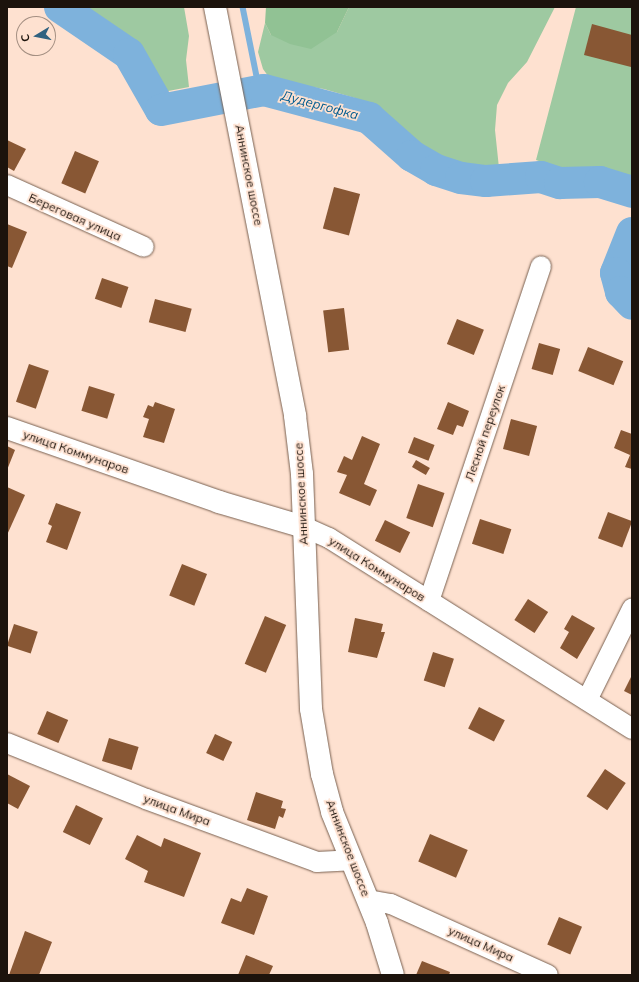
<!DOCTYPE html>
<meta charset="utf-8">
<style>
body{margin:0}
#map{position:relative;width:639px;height:982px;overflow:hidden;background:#fee1d0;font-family:Mulish,sans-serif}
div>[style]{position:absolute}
.green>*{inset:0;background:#9ec9a1}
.forest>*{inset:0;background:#91c294}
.stream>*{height:5.5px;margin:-2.75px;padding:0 2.75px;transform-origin:2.75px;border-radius:2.75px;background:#7eb2dc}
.river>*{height:32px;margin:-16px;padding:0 16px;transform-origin:16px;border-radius:16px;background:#7eb2dc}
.building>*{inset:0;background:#885734;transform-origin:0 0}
.roads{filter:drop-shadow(0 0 1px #796151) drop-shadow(0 0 1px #796151)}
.minor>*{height:20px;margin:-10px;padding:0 10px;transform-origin:10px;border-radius:10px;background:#fff}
.tertiary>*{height:22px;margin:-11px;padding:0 11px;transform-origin:11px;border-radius:11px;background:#fff}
span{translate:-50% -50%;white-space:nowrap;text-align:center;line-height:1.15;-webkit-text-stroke:3.5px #fee1d0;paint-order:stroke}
.street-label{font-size:12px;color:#1c130c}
.water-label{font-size:13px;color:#005b8f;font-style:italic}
.frame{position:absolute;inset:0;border:8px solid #1c130c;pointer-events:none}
.north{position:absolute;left:16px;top:16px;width:40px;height:40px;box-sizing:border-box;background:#fee1d0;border:1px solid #a48f82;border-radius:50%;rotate:260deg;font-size:11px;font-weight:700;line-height:16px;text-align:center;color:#1c130c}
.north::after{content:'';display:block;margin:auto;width:14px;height:18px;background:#316280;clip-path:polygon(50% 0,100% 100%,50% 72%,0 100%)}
</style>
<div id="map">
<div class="green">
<div style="clip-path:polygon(71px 7px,184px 7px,189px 36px,186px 60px,189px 87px,158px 93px,130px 43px)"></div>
<div style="clip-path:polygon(349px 7px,555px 7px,527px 62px,508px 83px,497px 105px,495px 130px,499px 168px,462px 167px,443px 160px,355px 98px,324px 89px,271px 80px,263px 69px,258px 52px,265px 23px,271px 35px,337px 32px)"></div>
<div style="clip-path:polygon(576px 7px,632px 7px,632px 180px,610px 174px,571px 172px,536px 160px)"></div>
</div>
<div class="forest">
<div style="clip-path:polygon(266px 7px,349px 7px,337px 32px,311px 49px,290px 44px,271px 35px,265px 23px)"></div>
</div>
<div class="stream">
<div style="left:243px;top:7px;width:86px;rotate:78.6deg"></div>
</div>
<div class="river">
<div style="left:60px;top:7px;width:83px;rotate:34.3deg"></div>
<div style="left:129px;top:54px;width:64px;rotate:60.3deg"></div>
<div style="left:161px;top:110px;width:105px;rotate:-11deg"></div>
<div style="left:264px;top:90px;width:109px;rotate:14.9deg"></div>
<div style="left:369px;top:118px;width:57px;rotate:41.5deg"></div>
<div style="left:412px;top:156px;width:28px;rotate:30deg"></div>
<div style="left:436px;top:170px;width:26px;rotate:18deg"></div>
<div style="left:461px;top:178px;width:25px;rotate:7deg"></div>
<div style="left:486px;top:181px;width:55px;rotate:-4.2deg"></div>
<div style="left:541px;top:177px;width:20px;rotate:18deg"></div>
<div style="left:560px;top:183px;width:40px;rotate:-1.4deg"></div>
<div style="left:600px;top:182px;width:34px;rotate:17deg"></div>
<div style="left:632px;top:233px;width:43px;rotate:111.8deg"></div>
<div style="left:616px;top:273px;width:20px;rotate:75deg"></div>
<div style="left:621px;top:292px;width:16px;rotate:47deg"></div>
</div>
<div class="building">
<div style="clip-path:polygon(592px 24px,632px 35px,631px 67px,584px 55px)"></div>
<div style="clip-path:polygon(7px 140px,26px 149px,14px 171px,7px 167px)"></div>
<div style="left:75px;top:151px;width:26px;height:35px;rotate:23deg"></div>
<div style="left:334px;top:187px;width:27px;height:43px;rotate:15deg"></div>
<div style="clip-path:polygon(7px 224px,27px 232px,12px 268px,7px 266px)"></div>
<div style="left:102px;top:278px;width:28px;height:22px;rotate:19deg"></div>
<div style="left:155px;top:299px;width:38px;height:24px;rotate:15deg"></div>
<div style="left:344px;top:308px;width:42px;height:21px;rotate:83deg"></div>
<div style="left:457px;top:319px;width:29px;height:27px;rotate:22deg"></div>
<div style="left:539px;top:343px;width:22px;height:27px;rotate:16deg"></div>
<div style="left:588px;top:347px;width:38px;height:26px;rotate:22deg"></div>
<div style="left:29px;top:364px;width:21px;height:40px;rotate:19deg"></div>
<div style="left:89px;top:386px;width:27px;height:26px;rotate:17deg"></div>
<div style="clip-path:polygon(155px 402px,175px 409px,164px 443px,143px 437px,149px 419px,143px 417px,148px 405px,153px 407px)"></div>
<div style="clip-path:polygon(448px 402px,469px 411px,463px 427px,457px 425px,453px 435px,437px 429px)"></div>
<div style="left:511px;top:419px;width:27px;height:31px;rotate:15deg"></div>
<div style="clip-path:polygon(621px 430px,632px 434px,632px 469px,625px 467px,630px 455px,614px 448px)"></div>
<div style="clip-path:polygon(362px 436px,380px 444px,364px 484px,377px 490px,370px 506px,339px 493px,347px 475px,337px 472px,344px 456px,352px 460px)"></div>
<div style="left:414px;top:437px;width:22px;height:17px;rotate:21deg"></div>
<div style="clip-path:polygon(7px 446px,15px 450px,7px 470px)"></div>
<div style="left:416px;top:460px;width:16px;height:8px;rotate:30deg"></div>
<div style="left:418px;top:484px;width:28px;height:36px;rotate:19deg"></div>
<div style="clip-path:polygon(7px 487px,25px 495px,7px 535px)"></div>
<div style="clip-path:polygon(56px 503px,81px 512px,67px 550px,46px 542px,52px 526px,48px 524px)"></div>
<div style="left:608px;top:512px;width:26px;height:28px;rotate:21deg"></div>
<div style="left:480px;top:519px;width:33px;height:26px;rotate:18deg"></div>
<div style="left:385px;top:520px;width:28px;height:23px;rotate:26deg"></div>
<div style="left:182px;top:564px;width:27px;height:34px;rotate:22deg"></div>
<div style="left:528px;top:599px;width:24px;height:25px;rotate:33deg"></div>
<div style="clip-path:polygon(572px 615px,595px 628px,577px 659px,560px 648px,569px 632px,564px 629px)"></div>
<div style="left:265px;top:616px;width:23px;height:52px;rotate:23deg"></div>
<div style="clip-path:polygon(355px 618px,383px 624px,381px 632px,385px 632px,377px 658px,348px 652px)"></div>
<div style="left:14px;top:624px;width:25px;height:23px;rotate:18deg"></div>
<div style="left:433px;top:652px;width:22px;height:30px;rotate:18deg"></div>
<div style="clip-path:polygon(632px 675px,632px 695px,624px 691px)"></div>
<div style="left:479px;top:707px;width:29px;height:24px;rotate:27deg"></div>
<div style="left:47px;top:711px;width:23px;height:25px;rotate:23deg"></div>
<div style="left:215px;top:734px;width:19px;height:21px;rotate:25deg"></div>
<div style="left:109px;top:738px;width:31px;height:24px;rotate:17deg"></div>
<div style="left:605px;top:769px;width:25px;height:33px;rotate:34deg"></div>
<div style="clip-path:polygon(7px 774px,30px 786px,18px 809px,7px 803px)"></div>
<div style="clip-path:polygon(256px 792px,283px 801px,281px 808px,286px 809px,283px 818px,279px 816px,275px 829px,247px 820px)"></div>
<div style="left:76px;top:805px;width:30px;height:30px;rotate:26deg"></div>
<div style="left:430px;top:834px;width:41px;height:30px;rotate:23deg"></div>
<div style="clip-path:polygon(137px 835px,161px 847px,164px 838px,201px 853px,184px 897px,144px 882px,148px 871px,125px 859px)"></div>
<div style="clip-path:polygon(247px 888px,268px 896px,254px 935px,221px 923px,231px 898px,241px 902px)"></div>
<div style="left:559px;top:917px;width:25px;height:30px;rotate:23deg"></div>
<div style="clip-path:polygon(25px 931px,52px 942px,39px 975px,9px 975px)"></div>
<div style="clip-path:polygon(246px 955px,273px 966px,269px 975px,238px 975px)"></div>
<div style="clip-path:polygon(422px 961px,450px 972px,449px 975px,416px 975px)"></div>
</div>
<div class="roads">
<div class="minor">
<div style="left:7px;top:185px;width:150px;rotate:24.3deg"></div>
<div style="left:304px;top:527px;width:27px;rotate:24deg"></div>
<div style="left:329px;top:538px;width:358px;rotate:32.2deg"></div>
<div style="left:429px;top:601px;width:353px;rotate:-71.5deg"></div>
<div style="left:587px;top:700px;width:102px;rotate:-63.7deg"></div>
<div style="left:7px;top:743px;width:150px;rotate:21.9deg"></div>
<div style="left:146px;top:799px;width:182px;rotate:20.2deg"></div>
<div style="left:317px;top:862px;width:34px;rotate:-3deg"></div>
<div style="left:368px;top:900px;width:23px;rotate:10deg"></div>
<div style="left:391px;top:904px;width:172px;rotate:24.3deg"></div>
</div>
<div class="tertiary">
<div style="left:215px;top:7px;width:417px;rotate:78.9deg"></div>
<div style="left:295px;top:416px;width:58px;rotate:83.1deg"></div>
<div style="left:302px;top:474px;width:235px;rotate:87.8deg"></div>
<div style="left:311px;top:709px;width:66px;rotate:80.4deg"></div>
<div style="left:322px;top:774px;width:39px;rotate:75deg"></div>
<div style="left:332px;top:812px;width:120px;rotate:67.9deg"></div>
<div style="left:377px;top:923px;width:54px;rotate:72.9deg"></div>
<div style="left:7px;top:428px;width:225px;rotate:19.2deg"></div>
<div style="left:219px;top:502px;width:89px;rotate:16.4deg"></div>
</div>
</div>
<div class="street-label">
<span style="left:249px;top:175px;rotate:79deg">Аннинское шоссе</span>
<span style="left:75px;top:217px;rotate:24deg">Береговая улица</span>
<span style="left:485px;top:433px;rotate:-71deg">Лесной переулок</span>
<span style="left:76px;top:452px;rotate:19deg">улица Коммунаров</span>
<span style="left:301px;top:494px;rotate:-93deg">Аннинское шоссе</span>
<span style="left:377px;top:569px;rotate:32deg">улица Коммунаров</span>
<span style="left:177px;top:810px;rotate:20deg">улица Мира</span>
<span style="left:348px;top:848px;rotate:69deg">Аннинское шоссе</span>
<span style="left:481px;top:944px;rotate:24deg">улица Мира</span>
</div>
<div class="water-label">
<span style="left:320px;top:105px;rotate:15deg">Дудергофка</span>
</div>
<div class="frame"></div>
<div class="north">С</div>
</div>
